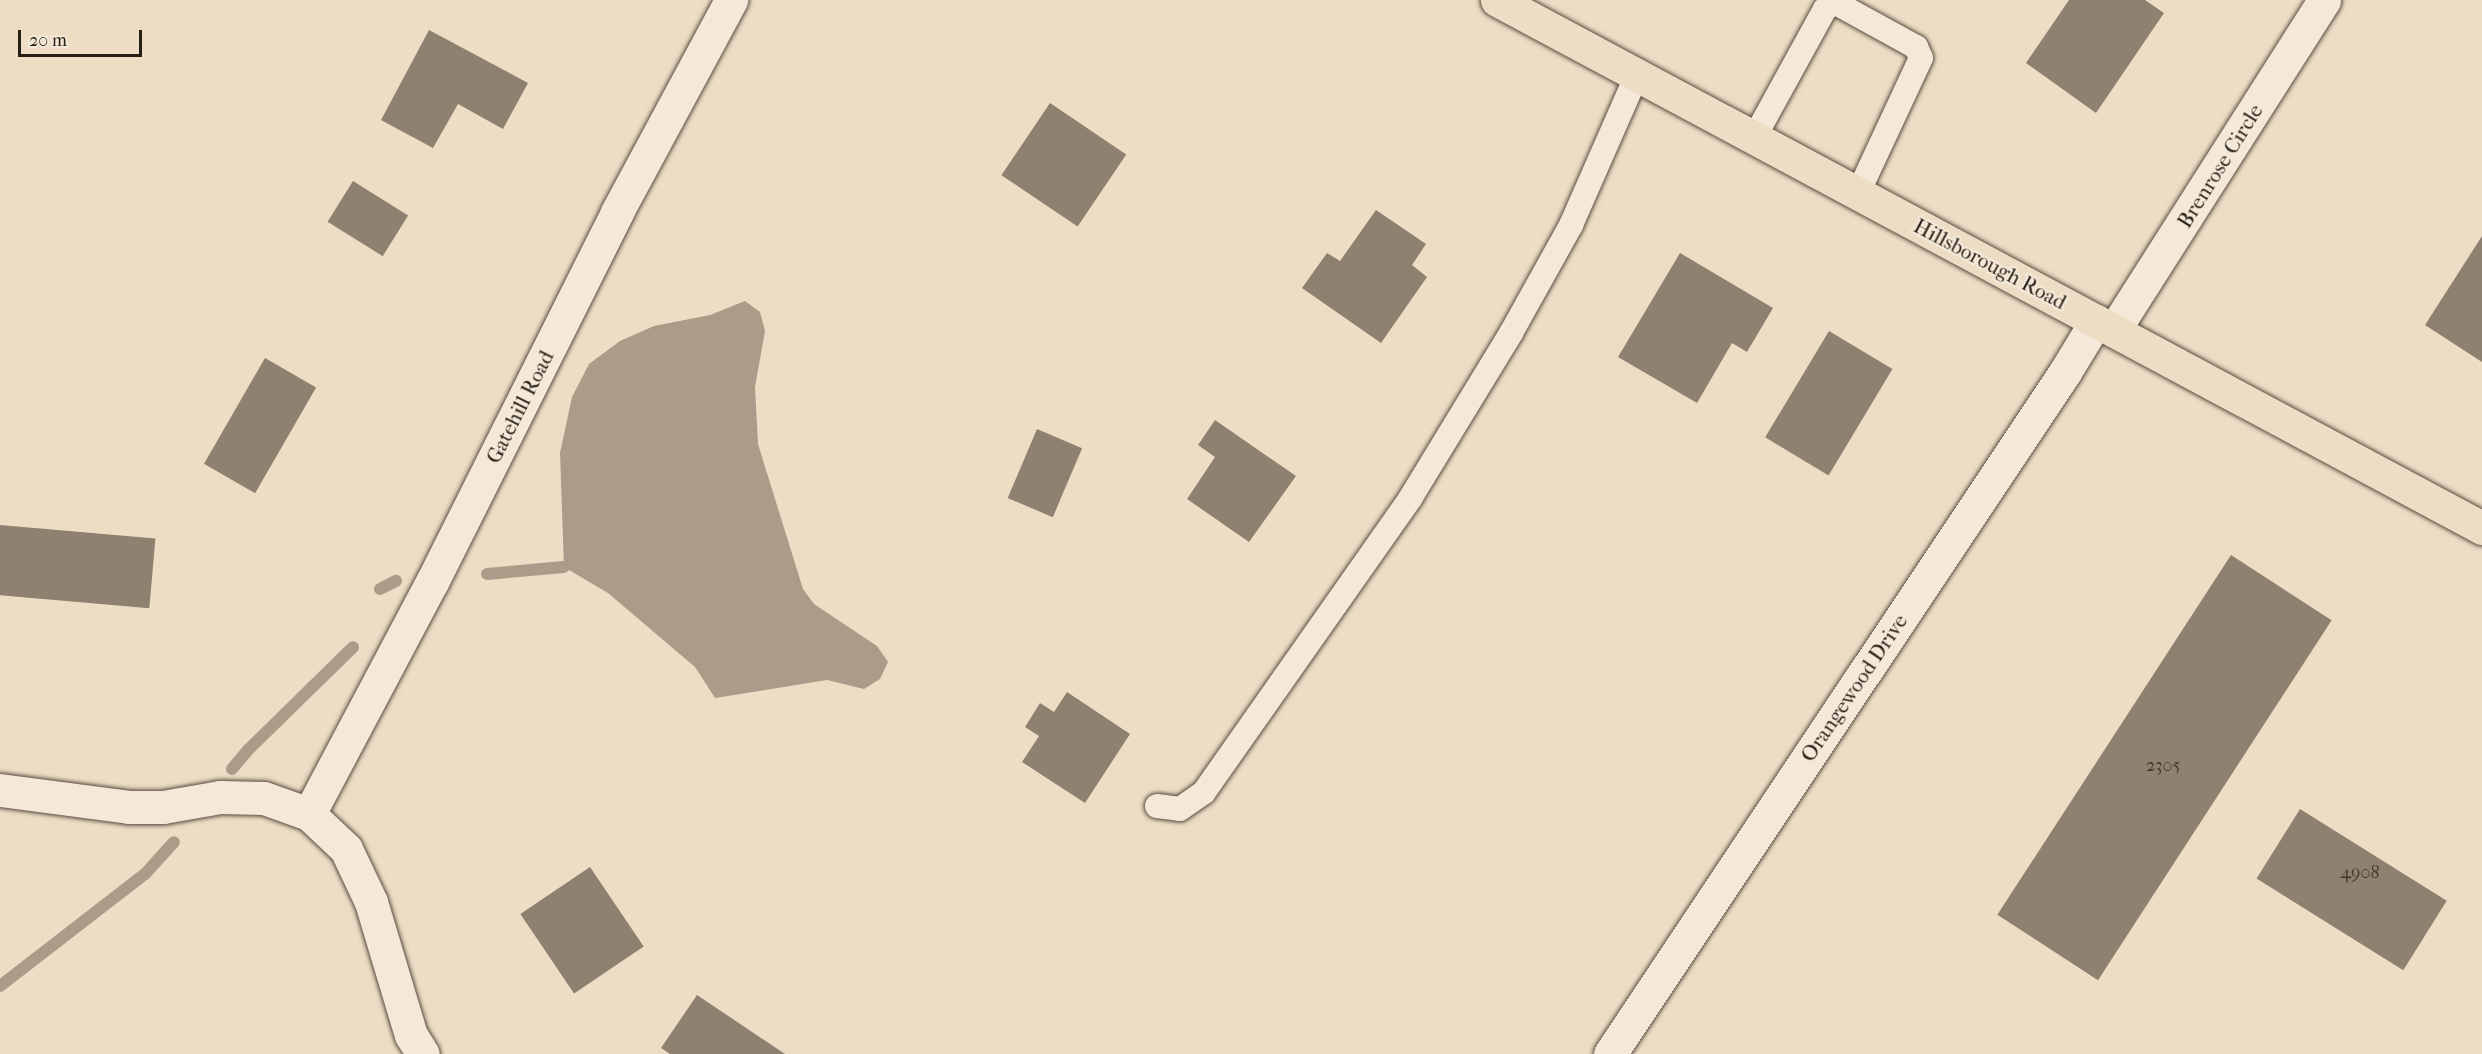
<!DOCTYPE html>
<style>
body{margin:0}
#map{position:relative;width:2482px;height:1054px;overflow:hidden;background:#eeddc5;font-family:"IM FELL French Canon",serif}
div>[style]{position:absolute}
.water>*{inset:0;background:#aa9c89}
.stream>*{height:12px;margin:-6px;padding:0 6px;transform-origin:6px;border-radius:6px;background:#aa9c89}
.building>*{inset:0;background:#8e8170;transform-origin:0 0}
.roads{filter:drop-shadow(0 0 2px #584d40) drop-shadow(0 0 2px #584d40)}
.lane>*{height:24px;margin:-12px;padding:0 12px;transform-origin:12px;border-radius:12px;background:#f4e9d9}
.street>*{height:33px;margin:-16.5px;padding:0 16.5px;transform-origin:16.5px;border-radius:16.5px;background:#f4e9d9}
.primary>*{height:33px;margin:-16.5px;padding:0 16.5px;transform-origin:16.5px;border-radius:16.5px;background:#eeddc5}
span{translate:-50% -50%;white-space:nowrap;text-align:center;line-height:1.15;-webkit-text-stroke:4.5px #f4e9d9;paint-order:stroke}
.number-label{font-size:18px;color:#40362b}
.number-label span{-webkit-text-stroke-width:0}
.street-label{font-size:21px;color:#261d14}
.scale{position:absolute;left:18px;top:30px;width:124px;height:27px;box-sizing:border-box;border:3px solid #261d14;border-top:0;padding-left:8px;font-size:18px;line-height:21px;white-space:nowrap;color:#261d14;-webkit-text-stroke:4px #f4e9d9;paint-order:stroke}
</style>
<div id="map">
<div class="water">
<div style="clip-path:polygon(745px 301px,760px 312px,765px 331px,755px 387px,758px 444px,803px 589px,814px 604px,877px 646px,888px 662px,880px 679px,864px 689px,827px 680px,715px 698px,695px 667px,608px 593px,564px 567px,560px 453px,572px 397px,589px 364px,620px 341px,654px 326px,710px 315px)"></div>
</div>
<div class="stream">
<div style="left:487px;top:574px;width:77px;rotate:-5.2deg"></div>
<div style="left:380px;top:589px;width:18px;rotate:-27deg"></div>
<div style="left:232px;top:769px;width:25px;rotate:-50deg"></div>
<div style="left:248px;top:750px;width:147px;rotate:-44.4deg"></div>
<div style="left:0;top:986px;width:183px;rotate:-37.7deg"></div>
<div style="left:145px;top:874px;width:43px;rotate:-47.8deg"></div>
</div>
<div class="building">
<div style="clip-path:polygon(2069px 0,2145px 0,2164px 13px,2096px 113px,2026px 63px)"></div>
<div style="clip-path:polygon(429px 30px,528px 83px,503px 129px,458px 104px,433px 148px,381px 120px)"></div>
<div style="left:1050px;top:103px;width:92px;height:87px;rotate:34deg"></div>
<div style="left:353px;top:181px;width:65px;height:48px;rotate:32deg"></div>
<div style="clip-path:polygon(1376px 210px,1426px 244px,1412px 265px,1427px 277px,1381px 343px,1302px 288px,1327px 253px,1340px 261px)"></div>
<div style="clip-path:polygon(2482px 236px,2482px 362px,2425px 325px)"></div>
<div style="clip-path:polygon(1680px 253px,1773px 308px,1747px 352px,1732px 343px,1697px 403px,1618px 357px)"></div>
<div style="left:1829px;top:331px;width:74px;height:124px;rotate:31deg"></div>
<div style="left:265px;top:358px;width:59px;height:122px;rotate:30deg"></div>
<div style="clip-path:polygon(1215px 420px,1296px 476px,1249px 542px,1187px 499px,1215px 457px,1198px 445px)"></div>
<div style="left:1037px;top:429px;width:49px;height:75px;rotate:23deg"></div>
<div style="left:0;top:525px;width:156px;height:70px;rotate:5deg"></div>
<div style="left:2231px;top:555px;width:120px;height:429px;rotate:33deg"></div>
<div style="clip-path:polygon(1067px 692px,1130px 734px,1085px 803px,1022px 762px,1039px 736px,1025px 727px,1040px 703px,1054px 712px)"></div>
<div style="left:2300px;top:809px;width:173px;height:82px;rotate:32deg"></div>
<div style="left:590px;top:867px;width:96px;height:84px;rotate:56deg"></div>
<div style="clip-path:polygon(697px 995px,785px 1054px,670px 1054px,661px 1048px)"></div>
</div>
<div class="roads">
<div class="lane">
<div style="left:1754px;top:138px;width:147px;rotate:-61.2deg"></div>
<div style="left:1825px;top:9px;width:11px;rotate:-38deg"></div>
<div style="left:1834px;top:2px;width:94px;rotate:28.8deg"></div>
<div style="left:1916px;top:47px;width:12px;rotate:66deg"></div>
<div style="left:1921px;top:58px;width:149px;rotate:115deg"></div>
<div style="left:1157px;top:806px;width:23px;rotate:7deg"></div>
<div style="left:1180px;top:809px;width:29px;rotate:-35deg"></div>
<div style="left:1204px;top:792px;width:360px;rotate:-54.9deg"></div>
<div style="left:1411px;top:497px;width:192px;rotate:-58.6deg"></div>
<div style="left:1511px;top:333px;width:124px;rotate:-60.9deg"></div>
<div style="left:1571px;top:225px;width:164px;rotate:-66.3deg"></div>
</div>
<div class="street">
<div style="left:2114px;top:330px;width:391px;rotate:-57.5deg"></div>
<div style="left:0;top:790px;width:130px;rotate:7.5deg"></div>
<div style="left:129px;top:807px;width:34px"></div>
<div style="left:163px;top:807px;width:58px;rotate:-10deg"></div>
<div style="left:220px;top:797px;width:44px;rotate:1.3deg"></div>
<div style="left:264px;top:798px;width:48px;rotate:19.6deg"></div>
<div style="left:309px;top:814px;width:51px;rotate:43.4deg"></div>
<div style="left:346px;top:849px;width:59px;rotate:64.7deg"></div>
<div style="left:371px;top:902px;width:139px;rotate:73.3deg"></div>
<div style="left:411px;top:1035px;width:22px;rotate:58deg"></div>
<div style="left:309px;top:814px;width:263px;rotate:-62.1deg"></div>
<div style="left:432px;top:582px;width:414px;rotate:-63.4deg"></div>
<div style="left:617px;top:212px;width:241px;rotate:-61.7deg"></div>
<div style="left:1610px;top:1054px;width:820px;rotate:-56.29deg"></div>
<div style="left:2065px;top:372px;width:60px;rotate:-58.7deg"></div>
</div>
<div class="primary">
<div style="left:1497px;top:0;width:1118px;rotate:28.19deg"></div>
</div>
</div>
<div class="number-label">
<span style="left:2163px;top:766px">2305</span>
<span style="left:2360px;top:873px">4908</span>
</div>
<div class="street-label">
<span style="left:2220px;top:166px;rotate:-58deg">Brenrose Circle</span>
<span style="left:1990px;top:264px;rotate:28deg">Hillsborough Road</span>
<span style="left:520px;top:407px;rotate:-63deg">Gatehill Road</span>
<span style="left:1854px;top:688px;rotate:-56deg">Orangewood Drive</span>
</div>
<div class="scale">20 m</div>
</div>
